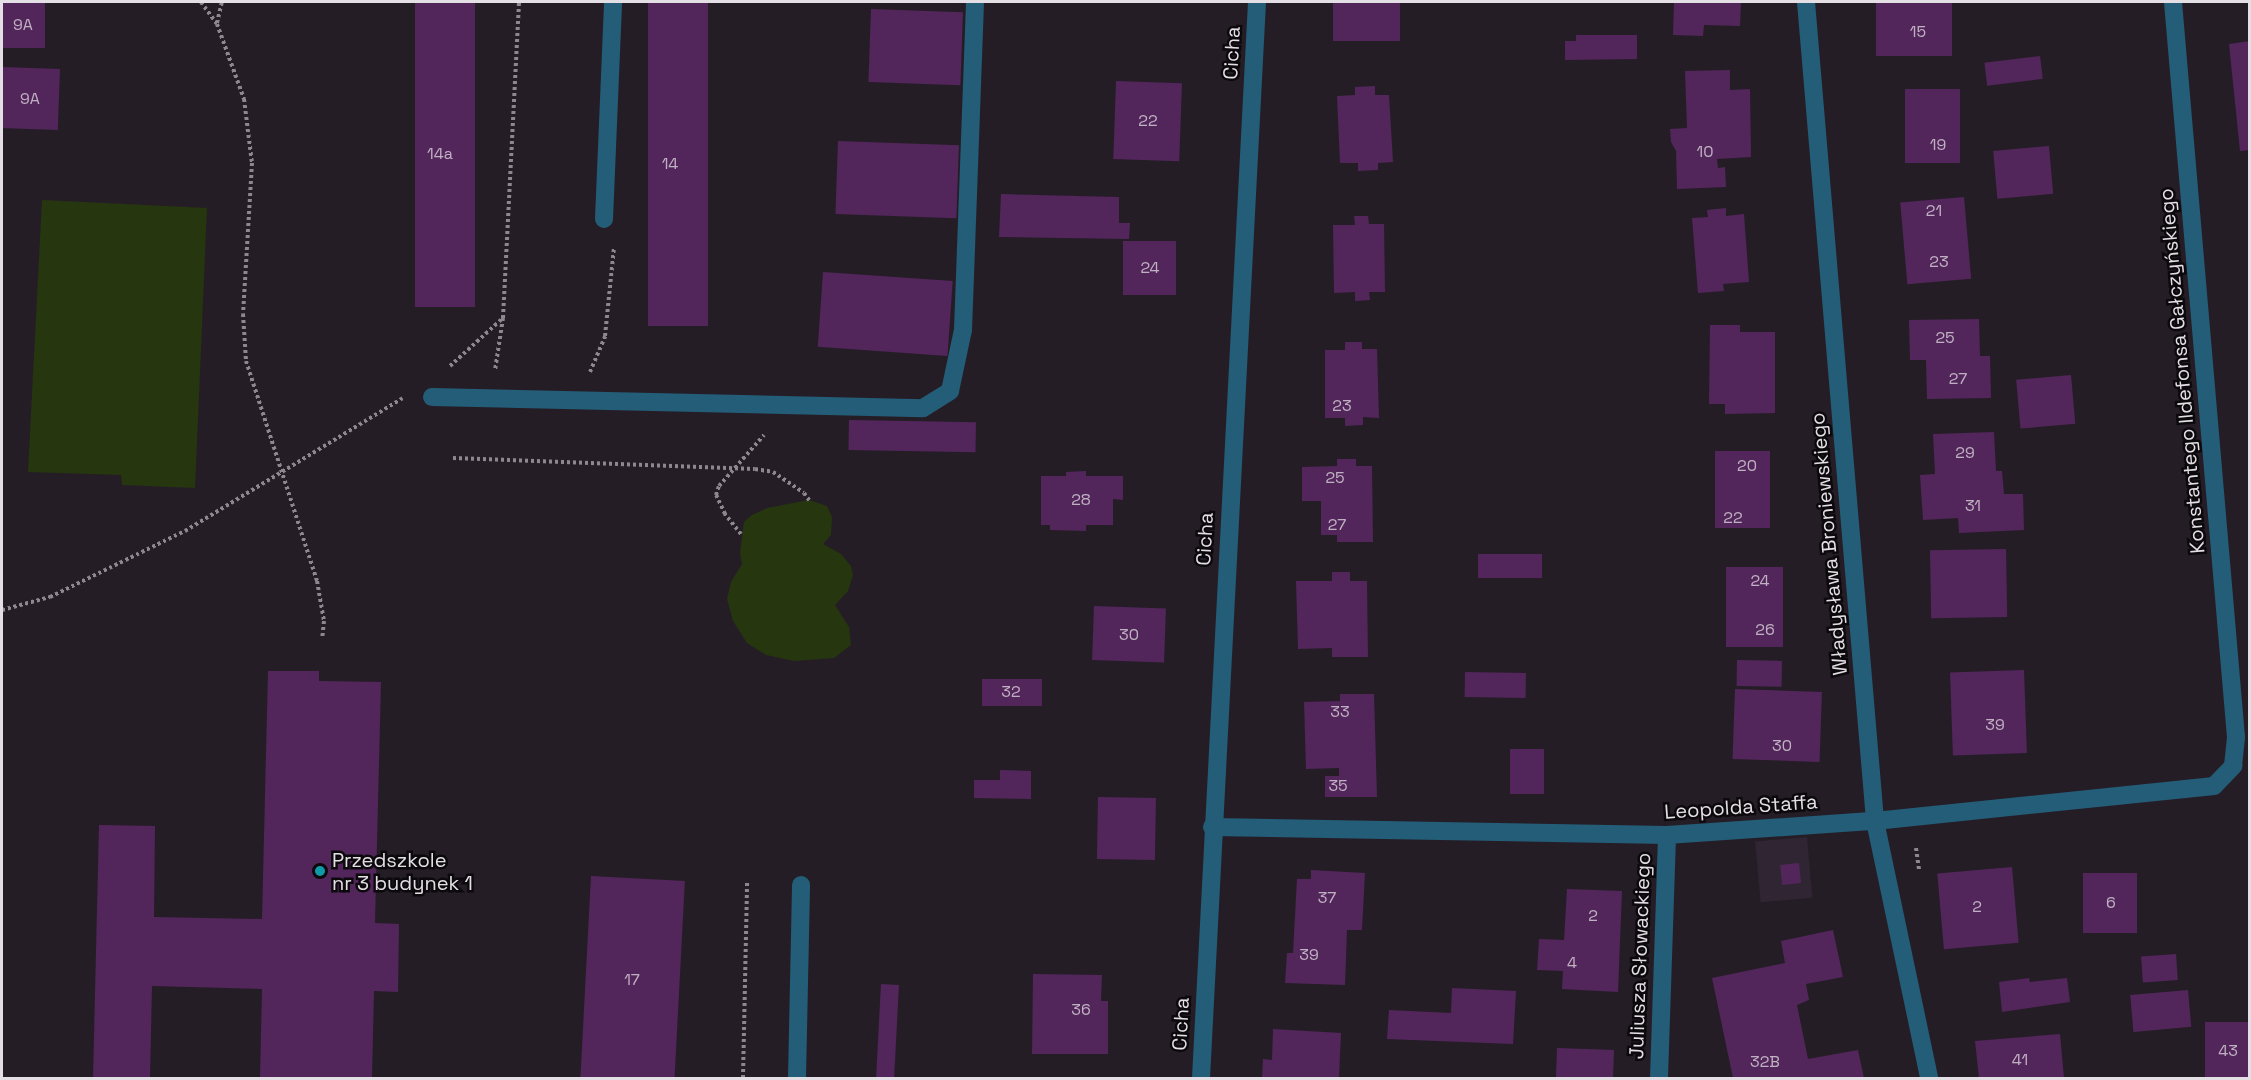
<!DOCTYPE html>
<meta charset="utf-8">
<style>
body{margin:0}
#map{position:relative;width:2251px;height:1080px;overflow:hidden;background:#251d26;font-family:"Space Grotesk",sans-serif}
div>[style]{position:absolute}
.built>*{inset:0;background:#302533;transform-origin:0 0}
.green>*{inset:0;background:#26360f}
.building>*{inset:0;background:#52265b;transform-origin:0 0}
.path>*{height:4px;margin-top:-2px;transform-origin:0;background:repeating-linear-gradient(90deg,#8d878e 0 3px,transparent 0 6px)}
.minor>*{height:18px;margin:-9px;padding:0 9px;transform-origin:9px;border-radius:9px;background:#245d78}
.dots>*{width:16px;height:16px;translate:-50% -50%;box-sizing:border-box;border:3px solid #0c090d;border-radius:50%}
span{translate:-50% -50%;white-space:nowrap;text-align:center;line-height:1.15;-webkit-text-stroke:5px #0c090d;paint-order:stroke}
.number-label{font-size:16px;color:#c0b1c2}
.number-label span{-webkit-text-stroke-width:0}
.street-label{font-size:20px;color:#e4dfe5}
.poi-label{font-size:20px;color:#e4dfe5}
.left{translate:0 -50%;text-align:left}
.frame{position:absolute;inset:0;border:3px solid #e4dfe5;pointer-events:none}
</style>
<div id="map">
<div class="built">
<div style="left:1807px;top:837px;width:61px;height:52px;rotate:85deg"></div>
</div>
<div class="green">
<div style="clip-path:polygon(42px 200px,207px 208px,195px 488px,122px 485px,121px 475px,28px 472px)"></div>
<div style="clip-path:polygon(809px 500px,827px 506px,832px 517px,831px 535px,823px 544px,841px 554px,851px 566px,853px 575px,848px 591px,835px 605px,849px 627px,851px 645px,834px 658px,794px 661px,766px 655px,747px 643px,733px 621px,727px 599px,731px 582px,742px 564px,740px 553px,744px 522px,752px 515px,767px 508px)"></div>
</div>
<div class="building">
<div style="left:2px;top:2px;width:43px;height:46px"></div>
<div style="left:415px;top:2px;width:60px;height:305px"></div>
<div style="left:648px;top:2px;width:60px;height:324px"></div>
<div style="left:1333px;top:2px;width:67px;height:39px"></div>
<div style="clip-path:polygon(1674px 2px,1741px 2px,1740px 26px,1704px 25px,1703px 36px,1673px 35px)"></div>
<div style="left:1876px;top:2px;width:76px;height:54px"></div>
<div style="left:871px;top:9px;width:92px;height:73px;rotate:2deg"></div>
<div style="clip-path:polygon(1576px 35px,1637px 35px,1637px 59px,1565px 60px,1565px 41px,1576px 41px)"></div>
<div style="clip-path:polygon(2250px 41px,2250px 150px,2240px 151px,2229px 44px)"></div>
<div style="left:2040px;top:56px;width:23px;height:56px;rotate:83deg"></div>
<div style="left:2px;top:67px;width:58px;height:61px;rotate:2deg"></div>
<div style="clip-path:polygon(1730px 70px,1730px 90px,1750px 89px,1751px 157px,1717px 159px,1718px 168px,1725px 167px,1726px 187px,1677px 189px,1676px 151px,1671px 142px,1670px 129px,1687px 128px,1685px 71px)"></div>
<div style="left:1116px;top:81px;width:66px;height:78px;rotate:2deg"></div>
<div style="clip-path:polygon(1375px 86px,1375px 95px,1389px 95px,1393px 162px,1378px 163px,1378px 170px,1358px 171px,1358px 163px,1340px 163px,1337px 96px,1355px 95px,1355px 87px)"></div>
<div style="left:1905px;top:89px;width:55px;height:74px"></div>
<div style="left:838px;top:141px;width:121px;height:73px;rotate:2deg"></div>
<div style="left:2049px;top:146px;width:48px;height:56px;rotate:85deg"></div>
<div style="clip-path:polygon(1001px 194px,1119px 197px,1119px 223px,1130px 223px,1129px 239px,999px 237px)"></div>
<div style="left:1964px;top:197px;width:82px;height:64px;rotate:85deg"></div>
<div style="clip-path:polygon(1726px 208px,1726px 216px,1744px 214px,1749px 282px,1723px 284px,1724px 291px,1698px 293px,1692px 218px,1708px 217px,1707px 210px)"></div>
<div style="clip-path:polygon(1354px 216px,1368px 216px,1369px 224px,1384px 224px,1385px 292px,1369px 292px,1370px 300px,1355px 301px,1355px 292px,1334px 293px,1333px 225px,1355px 225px)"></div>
<div style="left:1123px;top:241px;width:53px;height:54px"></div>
<div style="left:823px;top:272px;width:130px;height:75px;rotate:4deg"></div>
<div style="clip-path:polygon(1979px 319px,1980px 356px,1990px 356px,1991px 398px,1927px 399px,1926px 360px,1910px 360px,1909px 320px)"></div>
<div style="clip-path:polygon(1710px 325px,1740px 325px,1740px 332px,1775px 332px,1775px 413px,1725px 414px,1725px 404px,1709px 404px)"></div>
<div style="clip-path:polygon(1345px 342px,1362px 342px,1362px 349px,1377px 349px,1379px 418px,1363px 417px,1363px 425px,1345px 426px,1345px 418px,1325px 418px,1325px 350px,1345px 350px)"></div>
<div style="left:2071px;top:375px;width:49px;height:55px;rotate:85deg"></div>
<div style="left:849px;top:420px;width:127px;height:30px;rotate:1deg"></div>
<div style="clip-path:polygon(1994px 432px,1996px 471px,2002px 471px,2004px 494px,2023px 494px,2024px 530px,1959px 533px,1958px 518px,1923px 520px,1920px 475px,1935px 474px,1933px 434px)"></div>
<div style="left:1715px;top:451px;width:55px;height:77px"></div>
<div style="clip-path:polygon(1337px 459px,1356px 459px,1356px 466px,1372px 466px,1373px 542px,1337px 542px,1337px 535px,1321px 535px,1321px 501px,1302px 501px,1302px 467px,1337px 466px)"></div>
<div style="clip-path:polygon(1086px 471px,1086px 476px,1123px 476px,1123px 500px,1113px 499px,1113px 525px,1086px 525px,1086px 531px,1050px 530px,1050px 525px,1041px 525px,1041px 476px,1066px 476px,1066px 472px)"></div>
<div style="left:2006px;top:549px;width:68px;height:76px;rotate:89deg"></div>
<div style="left:1542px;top:554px;width:24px;height:64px;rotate:90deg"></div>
<div style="left:1726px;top:567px;width:57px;height:80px"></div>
<div style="clip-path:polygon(1332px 572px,1350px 572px,1350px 581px,1367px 581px,1368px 657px,1332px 657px,1332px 648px,1298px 649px,1296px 581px,1332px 581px)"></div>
<div style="left:1094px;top:606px;width:72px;height:54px;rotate:2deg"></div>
<div style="left:1737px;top:660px;width:45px;height:26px;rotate:1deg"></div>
<div style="left:2024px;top:670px;width:83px;height:74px;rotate:88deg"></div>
<div style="clip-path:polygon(268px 671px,319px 671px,319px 681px,381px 682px,375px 923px,399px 924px,398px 992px,374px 991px,372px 1078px,260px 1078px,262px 989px,152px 986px,150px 1078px,93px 1078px,99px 825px,155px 826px,154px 917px,262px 919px)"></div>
<div style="left:1465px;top:672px;width:61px;height:25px;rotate:1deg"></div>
<div style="left:982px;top:679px;width:60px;height:27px"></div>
<div style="left:1735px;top:689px;width:87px;height:70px;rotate:2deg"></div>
<div style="clip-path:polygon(1340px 694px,1374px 694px,1377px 797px,1325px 797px,1325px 776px,1339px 776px,1339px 768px,1306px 769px,1304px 702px,1340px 701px)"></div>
<div style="left:1510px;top:749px;width:34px;height:45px"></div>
<div style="clip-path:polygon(1000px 770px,1031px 771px,1031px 799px,974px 798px,974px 780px,1000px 780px)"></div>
<div style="left:1098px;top:797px;width:58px;height:62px;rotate:1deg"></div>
<div style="left:1799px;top:863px;width:20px;height:19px;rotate:84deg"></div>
<div style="left:2012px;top:867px;width:76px;height:75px;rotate:85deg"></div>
<div style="clip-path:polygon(1311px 870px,1365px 873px,1362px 930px,1347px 930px,1345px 985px,1285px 983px,1287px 953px,1293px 953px,1297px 879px,1311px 879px)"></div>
<div style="left:2083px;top:873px;width:54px;height:60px"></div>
<div style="left:591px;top:876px;width:94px;height:202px;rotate:3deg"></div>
<div style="clip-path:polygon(1567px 889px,1622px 891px,1618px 992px,1562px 989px,1563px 971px,1537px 970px,1539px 939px,1564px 940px)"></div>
<div style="clip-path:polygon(1833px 930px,1843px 977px,1806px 984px,1809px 1000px,1797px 1005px,1808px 1059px,1858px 1050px,1864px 1078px,1733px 1078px,1712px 978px,1785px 963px,1781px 941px)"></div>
<div style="left:2176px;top:954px;width:26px;height:35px;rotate:86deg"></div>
<div style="clip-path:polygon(1033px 974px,1102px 975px,1101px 1001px,1108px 1001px,1108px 1054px,1032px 1054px)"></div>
<div style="clip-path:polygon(2029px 978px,2030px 982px,2067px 978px,2070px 1002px,2002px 1012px,1999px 982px)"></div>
<div style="left:881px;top:984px;width:18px;height:94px;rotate:3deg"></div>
<div style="clip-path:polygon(1452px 988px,1516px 991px,1513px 1044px,1387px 1039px,1389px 1010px,1451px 1013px)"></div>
<div style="left:2188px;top:990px;width:37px;height:58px;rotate:85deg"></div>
<div style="left:2250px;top:1022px;width:56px;height:45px;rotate:90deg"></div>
<div style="clip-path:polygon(1273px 1029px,1341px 1033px,1339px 1078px,1262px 1078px,1263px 1059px,1272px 1060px)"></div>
<div style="clip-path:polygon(2060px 1034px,2064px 1078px,1979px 1078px,1975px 1041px)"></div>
<div style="left:1557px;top:1048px;width:57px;height:30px;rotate:2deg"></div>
</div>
<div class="path">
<div style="left:201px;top:2px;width:27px;rotate:54deg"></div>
<div style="left:217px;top:24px;width:80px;rotate:70.2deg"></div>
<div style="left:244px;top:99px;width:64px;rotate:82.9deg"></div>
<div style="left:252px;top:163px;width:151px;rotate:93.4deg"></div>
<div style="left:243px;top:314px;width:47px;rotate:86.3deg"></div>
<div style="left:246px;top:361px;width:231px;rotate:72.1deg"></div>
<div style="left:317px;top:581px;width:41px;rotate:80.1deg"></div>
<div style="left:324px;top:621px;width:18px;rotate:96deg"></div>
<div style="left:217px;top:23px;width:22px;rotate:-77deg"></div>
<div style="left:503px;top:318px;width:316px;rotate:-87.1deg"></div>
<div style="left:450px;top:366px;width:72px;rotate:-42.2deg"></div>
<div style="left:503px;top:318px;width:53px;rotate:98.7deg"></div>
<div style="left:590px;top:372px;width:39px;rotate:-67deg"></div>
<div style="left:605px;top:336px;width:88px;rotate:-84.2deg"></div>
<div style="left:453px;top:458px;width:302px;rotate:2.1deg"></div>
<div style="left:755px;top:469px;width:18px;rotate:9deg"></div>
<div style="left:773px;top:472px;width:37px;rotate:34deg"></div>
<div style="left:804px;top:493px;width:9px;rotate:54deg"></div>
<div style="left:741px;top:534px;width:26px;rotate:-129deg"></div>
<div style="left:725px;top:514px;width:21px;rotate:-115deg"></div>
<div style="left:716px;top:495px;width:9px;rotate:-72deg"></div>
<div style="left:719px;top:486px;width:68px;rotate:-48.6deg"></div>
<div style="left:2px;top:610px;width:50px;rotate:-15.2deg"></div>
<div style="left:50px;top:597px;width:150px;rotate:-26.1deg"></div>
<div style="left:185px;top:531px;width:255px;rotate:-31.4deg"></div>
<div style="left:1916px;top:848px;width:22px;rotate:82deg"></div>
<div style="left:743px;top:1078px;width:197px;rotate:-88.8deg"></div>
</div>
<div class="minor">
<div style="left:1806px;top:2px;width:822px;rotate:85.18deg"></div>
<div style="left:1875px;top:821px;width:263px;rotate:78.1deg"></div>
<div style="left:604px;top:219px;width:217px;rotate:-87.6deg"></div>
<div style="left:432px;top:397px;width:491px;rotate:1.3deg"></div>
<div style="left:923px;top:408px;width:32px;rotate:-32deg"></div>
<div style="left:950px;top:391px;width:62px;rotate:-78deg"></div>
<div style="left:963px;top:330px;width:328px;rotate:-87.9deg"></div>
<div style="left:1212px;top:827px;width:455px;rotate:1deg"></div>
<div style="left:1667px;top:835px;width:208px;rotate:-3.9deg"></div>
<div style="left:1875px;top:821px;width:341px;rotate:-5.9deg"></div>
<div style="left:2214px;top:786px;width:28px;rotate:-46deg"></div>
<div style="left:2233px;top:766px;width:29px;rotate:-84deg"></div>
<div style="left:2236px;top:737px;width:738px;rotate:-94.9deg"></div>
<div style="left:797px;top:1078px;width:193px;rotate:-88.8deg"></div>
<div style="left:1201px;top:1078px;width:1077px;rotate:-87.02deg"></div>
<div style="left:1659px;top:1078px;width:243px;rotate:-88.1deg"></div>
</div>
<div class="dots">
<div style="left:320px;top:871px;background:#0f9aa8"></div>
</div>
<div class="number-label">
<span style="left:23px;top:25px">9A</span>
<span style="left:1918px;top:32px">15</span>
<span style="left:30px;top:99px">9A</span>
<span style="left:1148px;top:121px">22</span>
<span style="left:1938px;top:145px">19</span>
<span style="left:1705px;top:152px">10</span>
<span style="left:440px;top:154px">14a</span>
<span style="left:670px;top:164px">14</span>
<span style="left:1934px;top:211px">21</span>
<span style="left:1939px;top:262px">23</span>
<span style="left:1150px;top:268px">24</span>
<span style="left:1945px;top:338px">25</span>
<span style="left:1958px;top:379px">27</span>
<span style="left:1342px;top:406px">23</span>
<span style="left:1965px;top:453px">29</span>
<span style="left:1747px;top:466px">20</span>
<span style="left:1335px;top:478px">25</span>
<span style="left:1081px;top:500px">28</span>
<span style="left:1973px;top:506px">31</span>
<span style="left:1733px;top:518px">22</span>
<span style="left:1337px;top:525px">27</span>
<span style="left:1760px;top:581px">24</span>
<span style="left:1765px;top:630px">26</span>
<span style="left:1129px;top:635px">30</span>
<span style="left:1011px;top:692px">32</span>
<span style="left:1340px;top:712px">33</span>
<span style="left:1995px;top:725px">39</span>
<span style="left:1782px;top:746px">30</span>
<span style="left:1338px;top:786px">35</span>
<span style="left:1327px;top:898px">37</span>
<span style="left:2111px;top:903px">6</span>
<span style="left:1977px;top:907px">2</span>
<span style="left:1593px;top:916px">2</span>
<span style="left:1309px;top:955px">39</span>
<span style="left:1572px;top:963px">4</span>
<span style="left:632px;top:980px">17</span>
<span style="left:1081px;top:1010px">36</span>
<span style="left:2228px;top:1051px">43</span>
<span style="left:2020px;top:1060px">41</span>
<span style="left:1765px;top:1062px">32B</span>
</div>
<div class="street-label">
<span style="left:1232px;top:53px;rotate:-87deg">Cicha</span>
<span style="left:2182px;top:371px;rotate:-95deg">Konstantego Ildefonsa Gałczyńskiego</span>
<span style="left:1205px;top:539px;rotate:-87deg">Cicha</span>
<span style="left:1829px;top:544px;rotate:-95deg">Władysława Broniewskiego</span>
<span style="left:1741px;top:807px;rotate:-4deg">Leopolda Staffa</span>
<span style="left:1640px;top:956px;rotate:-88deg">Juliusza Słowackiego</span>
<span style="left:1181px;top:1024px;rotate:-87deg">Cicha</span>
</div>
<div class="poi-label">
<span class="left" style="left:332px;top:872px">Przedszkole<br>nr 3 budynek 1</span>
</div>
<div class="frame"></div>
</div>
